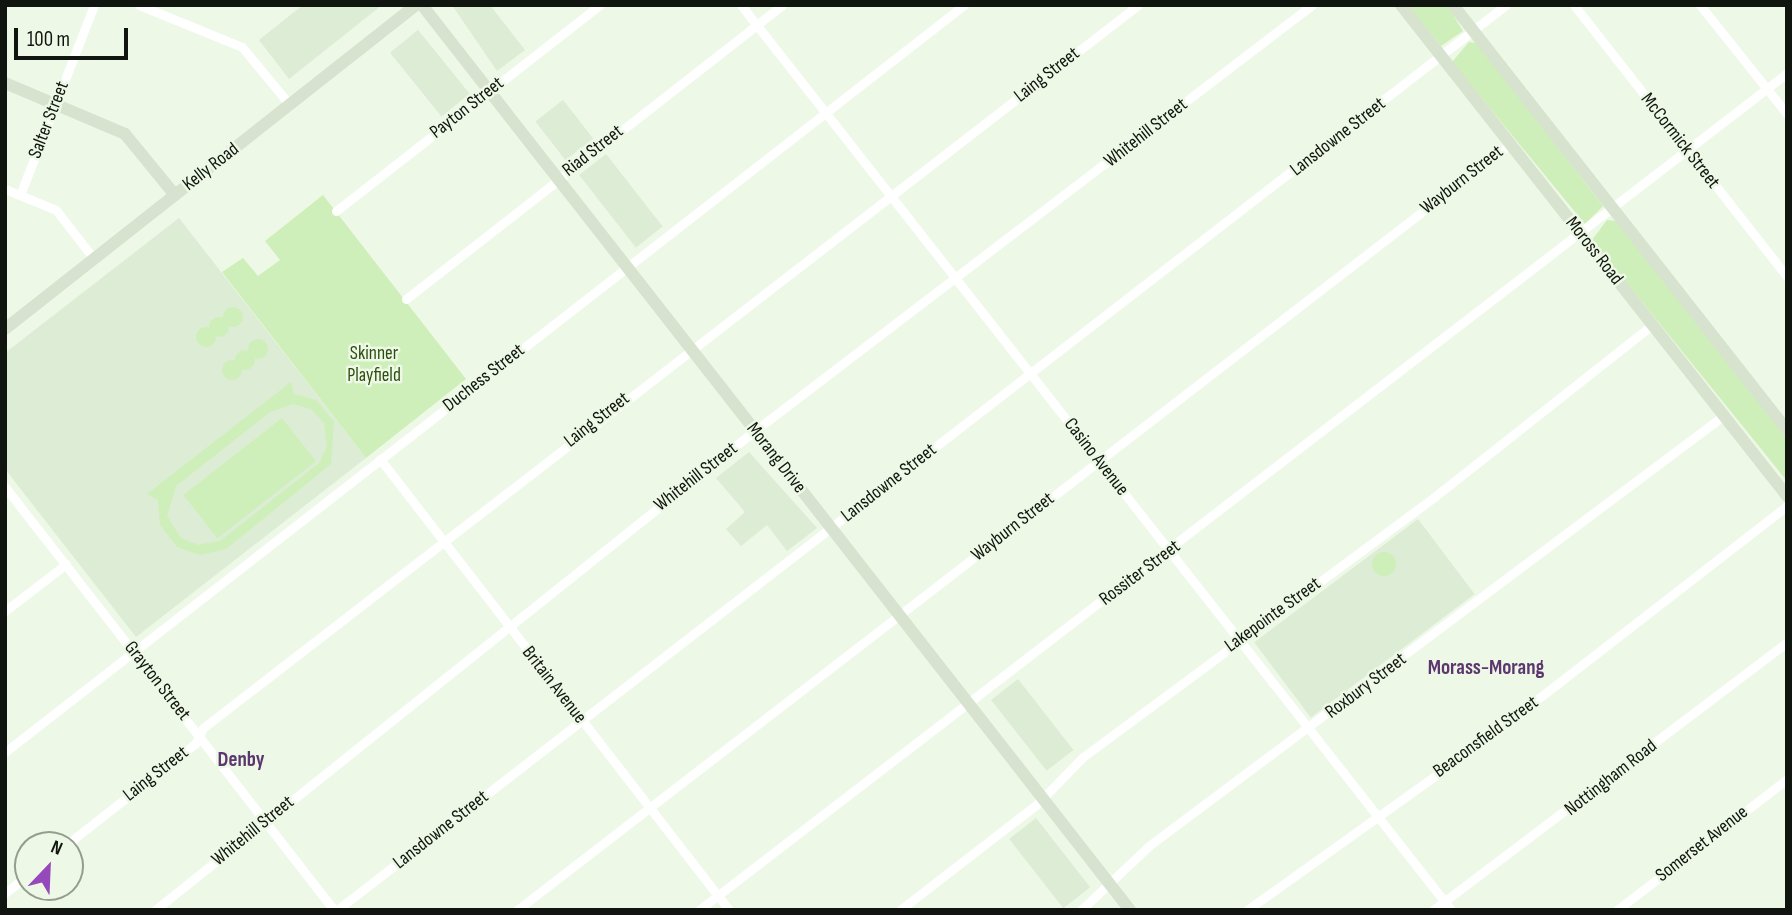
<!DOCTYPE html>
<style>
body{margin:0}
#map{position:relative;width:1792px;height:915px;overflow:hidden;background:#edf8e6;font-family:"Sofia Sans Condensed",sans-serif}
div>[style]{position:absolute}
.built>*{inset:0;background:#ddecd4;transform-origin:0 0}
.green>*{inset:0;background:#ceefb9;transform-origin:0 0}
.round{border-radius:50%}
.street>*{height:9px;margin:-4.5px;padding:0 4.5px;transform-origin:4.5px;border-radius:4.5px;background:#fff}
.secondary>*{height:12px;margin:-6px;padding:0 6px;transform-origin:6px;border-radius:6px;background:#d7e3cf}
span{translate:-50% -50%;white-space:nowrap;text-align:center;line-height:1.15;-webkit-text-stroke:5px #edf8e6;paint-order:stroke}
.street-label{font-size:19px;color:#11150f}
.park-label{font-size:19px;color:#2e4e11}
.neighbourhood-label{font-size:21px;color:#5c366e;font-weight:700}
.frame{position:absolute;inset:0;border:7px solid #11150f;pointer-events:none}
.north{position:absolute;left:14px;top:831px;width:70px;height:70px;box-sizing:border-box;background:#edf8e6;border:2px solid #959d90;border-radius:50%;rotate:23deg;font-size:19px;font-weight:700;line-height:28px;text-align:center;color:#11150f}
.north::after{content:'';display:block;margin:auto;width:24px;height:32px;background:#9649ba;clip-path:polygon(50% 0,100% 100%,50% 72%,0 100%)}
.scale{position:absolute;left:14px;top:28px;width:114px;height:32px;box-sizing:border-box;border:4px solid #11150f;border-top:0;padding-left:9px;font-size:21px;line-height:24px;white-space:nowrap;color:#11150f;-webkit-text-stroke:5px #edf8e6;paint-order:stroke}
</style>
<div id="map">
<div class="built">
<div style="clip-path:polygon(303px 5px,382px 5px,289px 79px,259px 40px)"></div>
<div style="clip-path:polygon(452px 5px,490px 5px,525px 50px,497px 71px)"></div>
<div style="left:418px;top:30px;width:82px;height:36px;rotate:51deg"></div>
<div style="left:563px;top:100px;width:49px;height:35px;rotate:52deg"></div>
<div style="left:606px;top:154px;width:92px;height:34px;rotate:52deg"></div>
<div style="clip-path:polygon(179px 218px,366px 458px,136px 637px,5px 469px,5px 353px)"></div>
<div style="clip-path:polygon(749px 452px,817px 528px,787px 551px,767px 525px,741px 546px,726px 529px,745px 512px,716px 478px)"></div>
<div style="left:1418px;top:519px;width:94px;height:205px;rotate:53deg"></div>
<div style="left:1018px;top:679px;width:90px;height:34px;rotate:52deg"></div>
<div style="left:1036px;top:818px;width:88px;height:34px;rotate:52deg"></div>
</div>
<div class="green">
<div style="clip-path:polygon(1408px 5px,1447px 5px,1463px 31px,1441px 46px)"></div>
<div style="clip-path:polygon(1469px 42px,1477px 43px,1603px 206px,1585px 224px,1452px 62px)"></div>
<div style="clip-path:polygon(323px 195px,466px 379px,366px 458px,222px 272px,243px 258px,258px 276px,280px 260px,265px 241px)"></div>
<div style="clip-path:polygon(1607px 220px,1616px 221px,1787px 439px,1787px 481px,1592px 240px)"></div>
<div class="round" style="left:223px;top:307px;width:20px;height:20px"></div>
<div class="round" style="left:209px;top:317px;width:20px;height:20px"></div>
<div class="round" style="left:196px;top:327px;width:20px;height:20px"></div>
<div class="round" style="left:248px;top:339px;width:20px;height:20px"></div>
<div class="round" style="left:235px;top:350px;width:20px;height:20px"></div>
<div class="round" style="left:222px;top:360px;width:20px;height:20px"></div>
<div style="clip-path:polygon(evenodd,291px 382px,294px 394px,316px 400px,334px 422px,331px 464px,226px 549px,200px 555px,177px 547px,160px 525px,158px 500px,147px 494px,291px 382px,293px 404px,311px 409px,324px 423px,327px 447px,319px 463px,220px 541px,198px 545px,181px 538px,167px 516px,176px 486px,270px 412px,293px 404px)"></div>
<div style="left:282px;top:418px;width:55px;height:125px;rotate:52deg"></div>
<div class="round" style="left:1372px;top:552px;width:24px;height:24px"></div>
</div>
<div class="street">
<div style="left:139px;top:5px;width:111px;rotate:22.2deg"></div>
<div style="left:242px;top:47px;width:75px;rotate:50.4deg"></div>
<div style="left:741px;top:5px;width:1150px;rotate:51.88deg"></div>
<div style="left:1574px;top:5px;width:345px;rotate:51.9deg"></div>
<div style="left:1700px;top:5px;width:139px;rotate:51.4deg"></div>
<div style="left:5px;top:189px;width:55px;rotate:22.4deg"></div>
<div style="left:56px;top:210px;width:62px;rotate:52.2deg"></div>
<div style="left:20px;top:195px;width:204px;rotate:-68.7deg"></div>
<div style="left:336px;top:211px;width:335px;rotate:-38deg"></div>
<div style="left:406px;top:299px;width:477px;rotate:-38deg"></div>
<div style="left:380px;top:459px;width:570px;rotate:52.27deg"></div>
<div style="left:5px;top:487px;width:536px;rotate:52.13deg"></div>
<div style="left:5px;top:611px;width:77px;rotate:-37.6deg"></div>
<div style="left:5px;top:752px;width:1216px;rotate:-37.92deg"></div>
<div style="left:66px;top:845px;width:164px;rotate:-38.1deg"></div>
<div style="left:195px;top:744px;width:18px;rotate:-63deg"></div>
<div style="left:203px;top:728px;width:1182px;rotate:-37.71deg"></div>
<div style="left:5px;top:893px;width:29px;rotate:-38deg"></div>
<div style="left:155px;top:910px;width:759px;rotate:-38.64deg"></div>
<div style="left:748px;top:436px;width:710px;rotate:-37.39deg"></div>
<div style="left:337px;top:910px;width:1478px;rotate:-37.75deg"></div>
<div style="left:517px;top:910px;width:1254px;rotate:-37.65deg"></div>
<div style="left:699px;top:910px;width:1373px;rotate:-37.57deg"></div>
<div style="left:900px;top:910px;width:172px;rotate:-37.7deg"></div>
<div style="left:1036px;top:805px;width:67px;rotate:-45.6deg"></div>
<div style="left:1083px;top:757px;width:435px;rotate:-36.5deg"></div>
<div style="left:1433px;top:498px;width:279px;rotate:-38.3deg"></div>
<div style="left:1081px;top:910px;width:95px;rotate:-43.3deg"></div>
<div style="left:1150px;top:845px;width:716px;rotate:-36.82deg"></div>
<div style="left:1247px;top:910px;width:292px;rotate:-35.5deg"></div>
<div style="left:1485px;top:740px;width:382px;rotate:-37.8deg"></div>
<div style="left:1433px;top:910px;width:444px;rotate:-37.1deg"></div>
<div style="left:1617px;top:910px;width:215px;rotate:-37.6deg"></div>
</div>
<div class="secondary">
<div style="left:422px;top:5px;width:1149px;rotate:51.96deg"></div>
<div style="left:1401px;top:5px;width:625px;rotate:51.83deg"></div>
<div style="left:1453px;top:5px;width:541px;rotate:51.84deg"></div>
<div style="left:5px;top:83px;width:130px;rotate:23deg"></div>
<div style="left:125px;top:134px;width:79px;rotate:50.7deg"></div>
<div style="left:5px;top:329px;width:523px;rotate:-38.25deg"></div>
</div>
<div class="street-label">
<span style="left:1047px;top:75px;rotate:-38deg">Laing Street</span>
<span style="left:467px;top:108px;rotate:-38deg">Payton Street</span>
<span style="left:49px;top:120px;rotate:-69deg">Salter Street</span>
<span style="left:1146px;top:133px;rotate:-38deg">Whitehill Street</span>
<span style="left:1338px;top:137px;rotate:-38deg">Lansdowne Street</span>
<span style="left:1680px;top:141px;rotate:52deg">McCormick Street</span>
<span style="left:593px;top:151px;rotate:-38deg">Riad Street</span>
<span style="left:211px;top:167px;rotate:-38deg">Kelly Road</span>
<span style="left:1462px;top:180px;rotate:-38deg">Wayburn Street</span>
<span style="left:1594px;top:251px;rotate:52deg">Moross Road</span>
<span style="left:484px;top:378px;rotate:-38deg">Duchess Street</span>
<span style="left:597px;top:420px;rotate:-38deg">Laing Street</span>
<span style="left:1096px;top:457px;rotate:52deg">Casino Avenue</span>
<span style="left:776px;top:458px;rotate:52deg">Morang Drive</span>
<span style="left:696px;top:477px;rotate:-38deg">Whitehill Street</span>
<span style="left:889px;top:483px;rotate:-38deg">Lansdowne Street</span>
<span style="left:1013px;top:527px;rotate:-38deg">Wayburn Street</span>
<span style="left:1140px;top:573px;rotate:-37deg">Rossiter Street</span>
<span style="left:1273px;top:615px;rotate:-36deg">Lakepointe Street</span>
<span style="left:157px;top:681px;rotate:52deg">Grayton Street</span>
<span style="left:554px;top:685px;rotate:52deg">Britain Avenue</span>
<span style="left:1366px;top:686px;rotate:-37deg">Roxbury Street</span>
<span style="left:1486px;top:737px;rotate:-36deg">Beaconsfield Street</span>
<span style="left:156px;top:774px;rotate:-38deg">Laing Street</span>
<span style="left:1611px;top:778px;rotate:-38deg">Nottingham Road</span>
<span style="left:441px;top:830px;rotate:-38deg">Lansdowne Street</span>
<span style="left:253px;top:831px;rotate:-39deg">Whitehill Street</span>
<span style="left:1702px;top:844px;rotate:-38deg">Somerset Avenue</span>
</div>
<div class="park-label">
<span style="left:374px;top:365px">Skinner<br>Playfield</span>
</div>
<div class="neighbourhood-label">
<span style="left:1486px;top:668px">Morass-Morang</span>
<span style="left:241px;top:760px">Denby</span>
</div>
<div class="frame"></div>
<div class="north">N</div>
<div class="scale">100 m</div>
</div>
